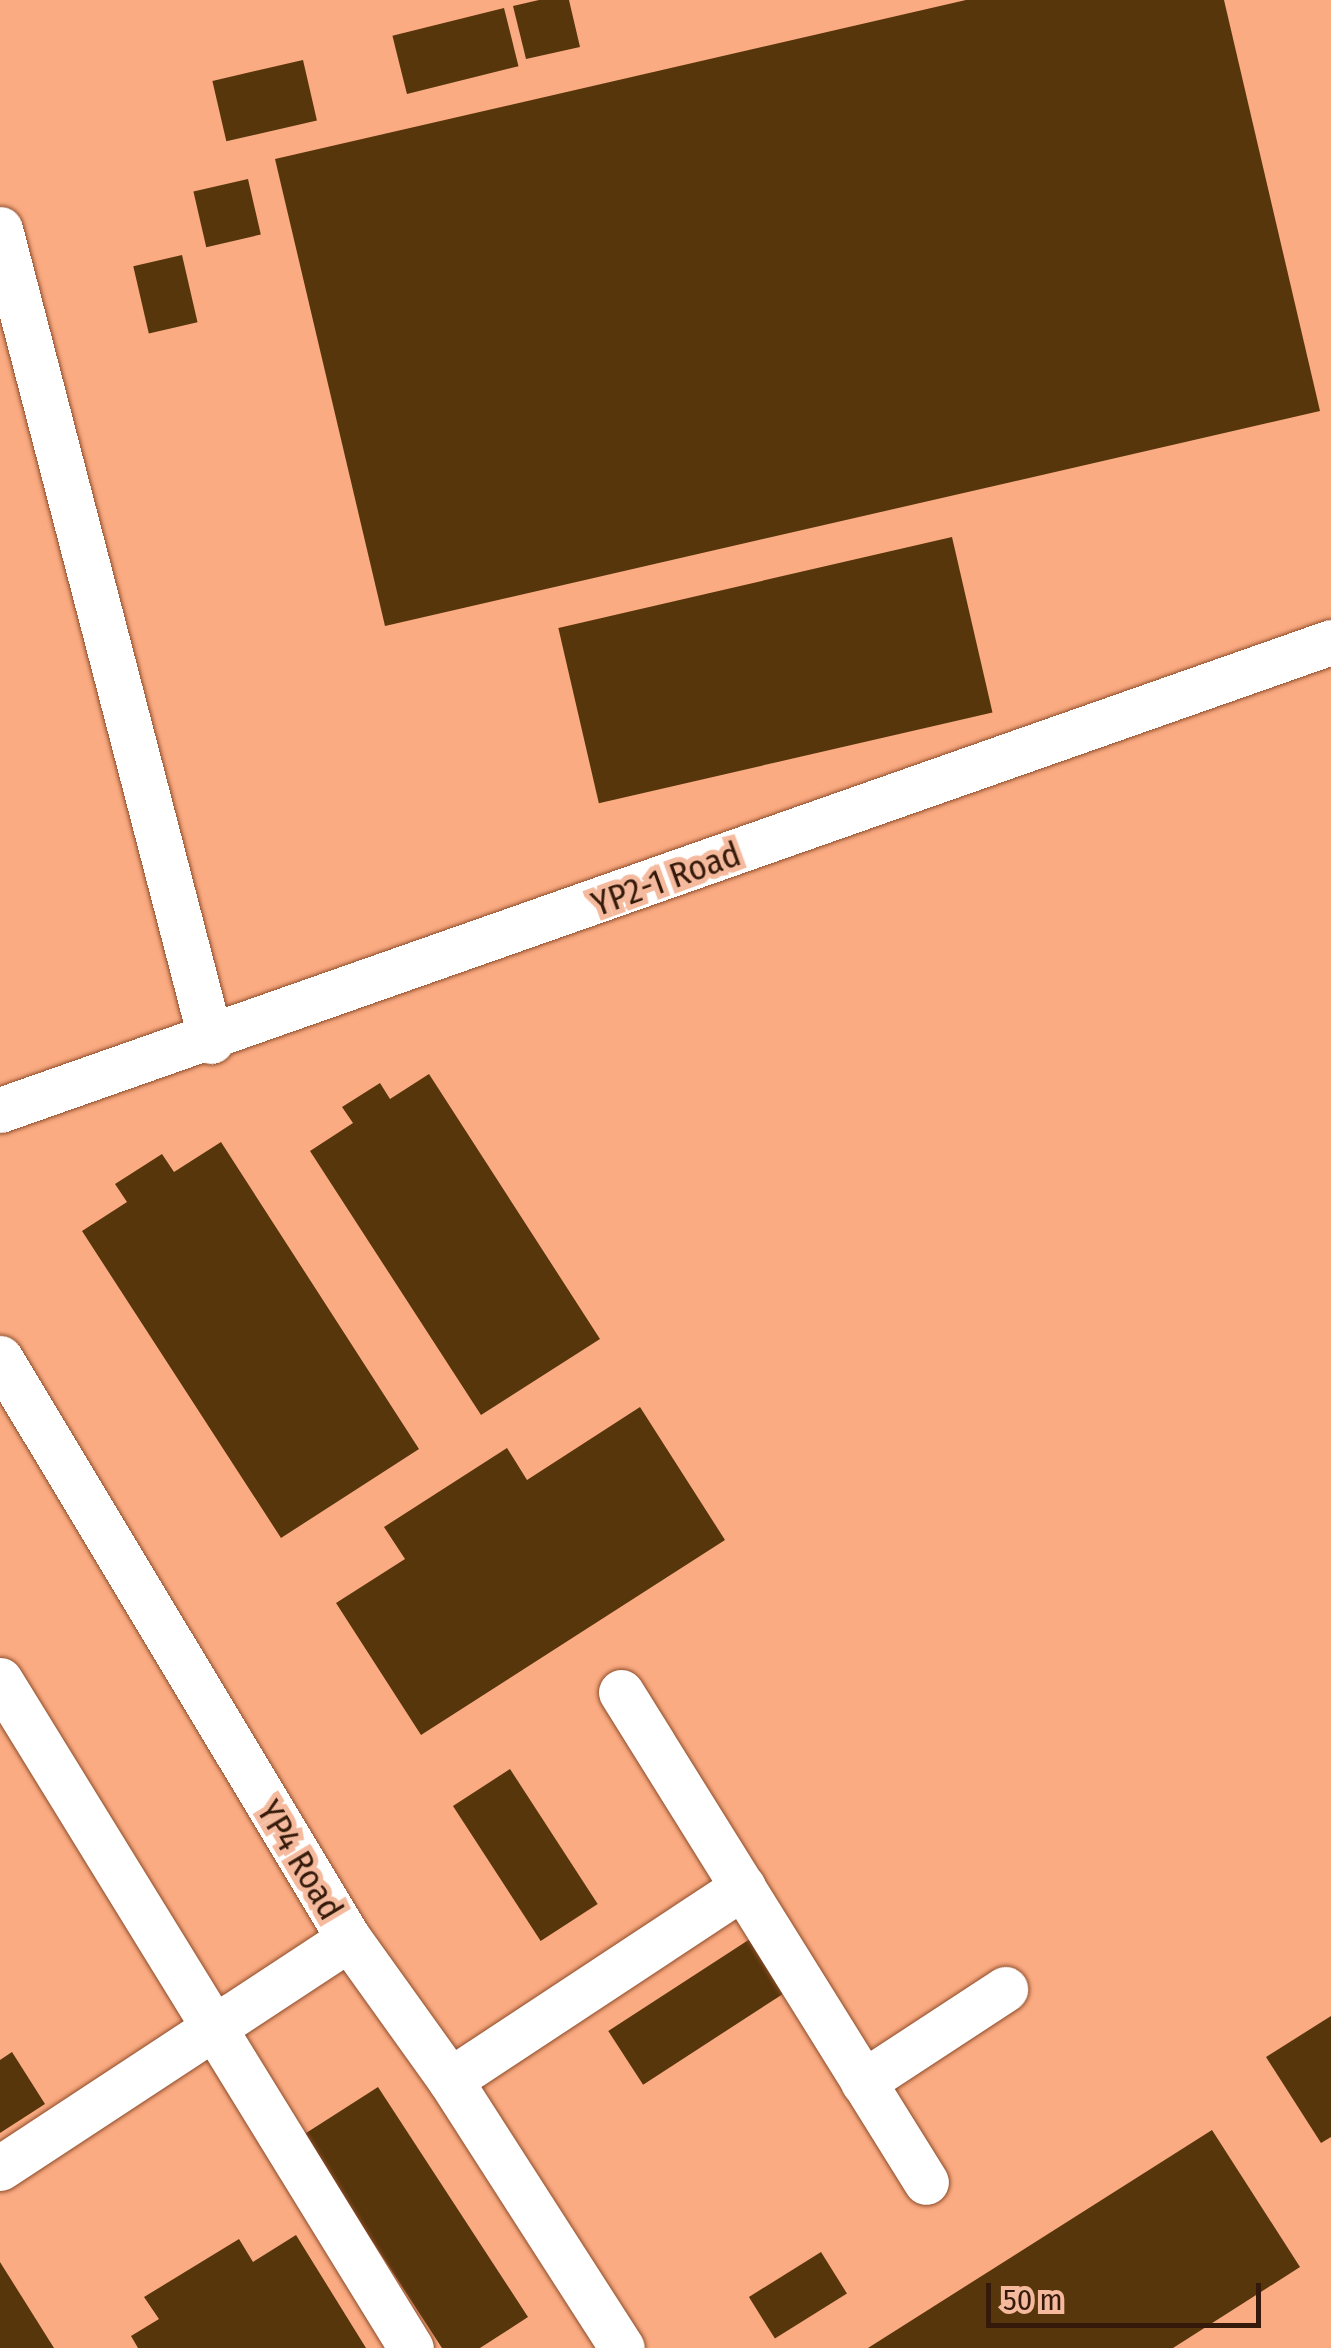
<!DOCTYPE html>
<style>
body{margin:0}
#map{position:relative;width:1331px;height:2348px;overflow:hidden;background:#f5ba9d;font-family:"Fira Sans Condensed",sans-serif}
div>[style]{position:absolute}
.built>*{inset:0;background:#fbab82;transform-origin:0 0}
.building>*{inset:0;background:#57360c;transform-origin:0 0}
.roads{filter:drop-shadow(0 0 2px #8c4c29) drop-shadow(0 0 2px #8c4c29)}
.minor>*{height:45px;margin:-22.5px;padding:0 22.5px;transform-origin:22.5px;border-radius:22.5px;background:#fff}
span{translate:-50% -50%;white-space:nowrap;text-align:center;line-height:1.15;-webkit-text-stroke:10px #f5ba9d;paint-order:stroke}
.street-label{font-size:35px;color:#351a0b}
.scale{position:absolute;left:986px;top:2283px;width:275px;height:45px;box-sizing:border-box;border:5px solid #351a0b;border-top:0;padding-left:12px;font-size:30px;line-height:35px;white-space:nowrap;color:#351a0b;-webkit-text-stroke:8px #f5ba9d;paint-order:stroke}
</style>
<div id="map">
<div class="built">
<div style="left:0;top:0;width:1331px;height:2348px"></div>
</div>
<div class="building">
<div style="clip-path:polygon(539px 0,569px 0,580px 47px,526px 59px,513px 6px)"></div>
<div style="clip-path:polygon(966px 0,1224px 0,1320px 411px,385px 626px,275px 159px)"></div>
<div style="left:504px;top:8px;width:60px;height:115px;rotate:76deg"></div>
<div style="left:303px;top:60px;width:62px;height:93px;rotate:77deg"></div>
<div style="left:248px;top:179px;width:57px;height:56px;rotate:77deg"></div>
<div style="left:182px;top:255px;width:69px;height:50px;rotate:77deg"></div>
<div style="left:952px;top:537px;width:180px;height:404px;rotate:77deg"></div>
<div style="clip-path:polygon(429px 1074px,600px 1339px,481px 1415px,310px 1151px,353px 1123px,342px 1107px,380px 1083px,390px 1099px)"></div>
<div style="clip-path:polygon(221px 1142px,419px 1449px,281px 1538px,82px 1231px,127px 1202px,115px 1184px,162px 1154px,174px 1172px)"></div>
<div style="clip-path:polygon(640px 1407px,725px 1540px,421px 1735px,336px 1603px,405px 1559px,384px 1527px,507px 1448px,527px 1480px)"></div>
<div style="left:510px;top:1769px;width:161px;height:68px;rotate:57deg"></div>
<div style="left:750px;top:1939px;width:64px;height:169px;rotate:57deg"></div>
<div style="clip-path:polygon(1331px 2016px,1331px 2137px,1321px 2143px,1266px 2057px)"></div>
<div style="clip-path:polygon(12px 2052px,45px 2104px,0 2133px,0 2060px)"></div>
<div style="clip-path:polygon(378px 2087px,528px 2317px,480px 2348px,442px 2348px,303px 2135px)"></div>
<div style="clip-path:polygon(1212px 2130px,1300px 2267px,1173px 2348px,868px 2348px)"></div>
<div style="clip-path:polygon(296px 2235px,366px 2348px,138px 2348px,131px 2336px,159px 2319px,144px 2297px,239px 2239px,253px 2262px)"></div>
<div style="left:821px;top:2252px;width:49px;height:85px;rotate:58deg"></div>
<div style="clip-path:polygon(0 2262px,54px 2348px,0 2348px)"></div>
</div>
<div class="roads">
<div class="minor">
<div style="left:0;top:229px;width:839px;rotate:75.43deg"></div>
<div style="left:0;top:1110px;width:1411px;rotate:-19.37deg"></div>
<div style="left:0;top:1358px;width:678px;rotate:59.01deg"></div>
<div style="left:349px;top:1939px;width:173px;rotate:54.4deg"></div>
<div style="left:450px;top:2080px;width:318px;rotate:57.3deg"></div>
<div style="left:0;top:1680px;width:784px;rotate:58.4deg"></div>
<div style="left:621px;top:1692px;width:577px;rotate:58.1deg"></div>
<div style="left:450px;top:2080px;width:351px;rotate:-33.4deg"></div>
<div style="left:863px;top:2082px;width:170px;rotate:-33.2deg"></div>
<div style="left:0;top:2168px;width:417px;rotate:-33.3deg"></div>
</div>
</div>
<div class="street-label">
<span style="left:666px;top:879px;rotate:-20deg">YP2-1 Road</span>
<span style="left:300px;top:1860px;rotate:59deg">YP4 Road</span>
</div>
<div class="scale">50 m</div>
</div>
